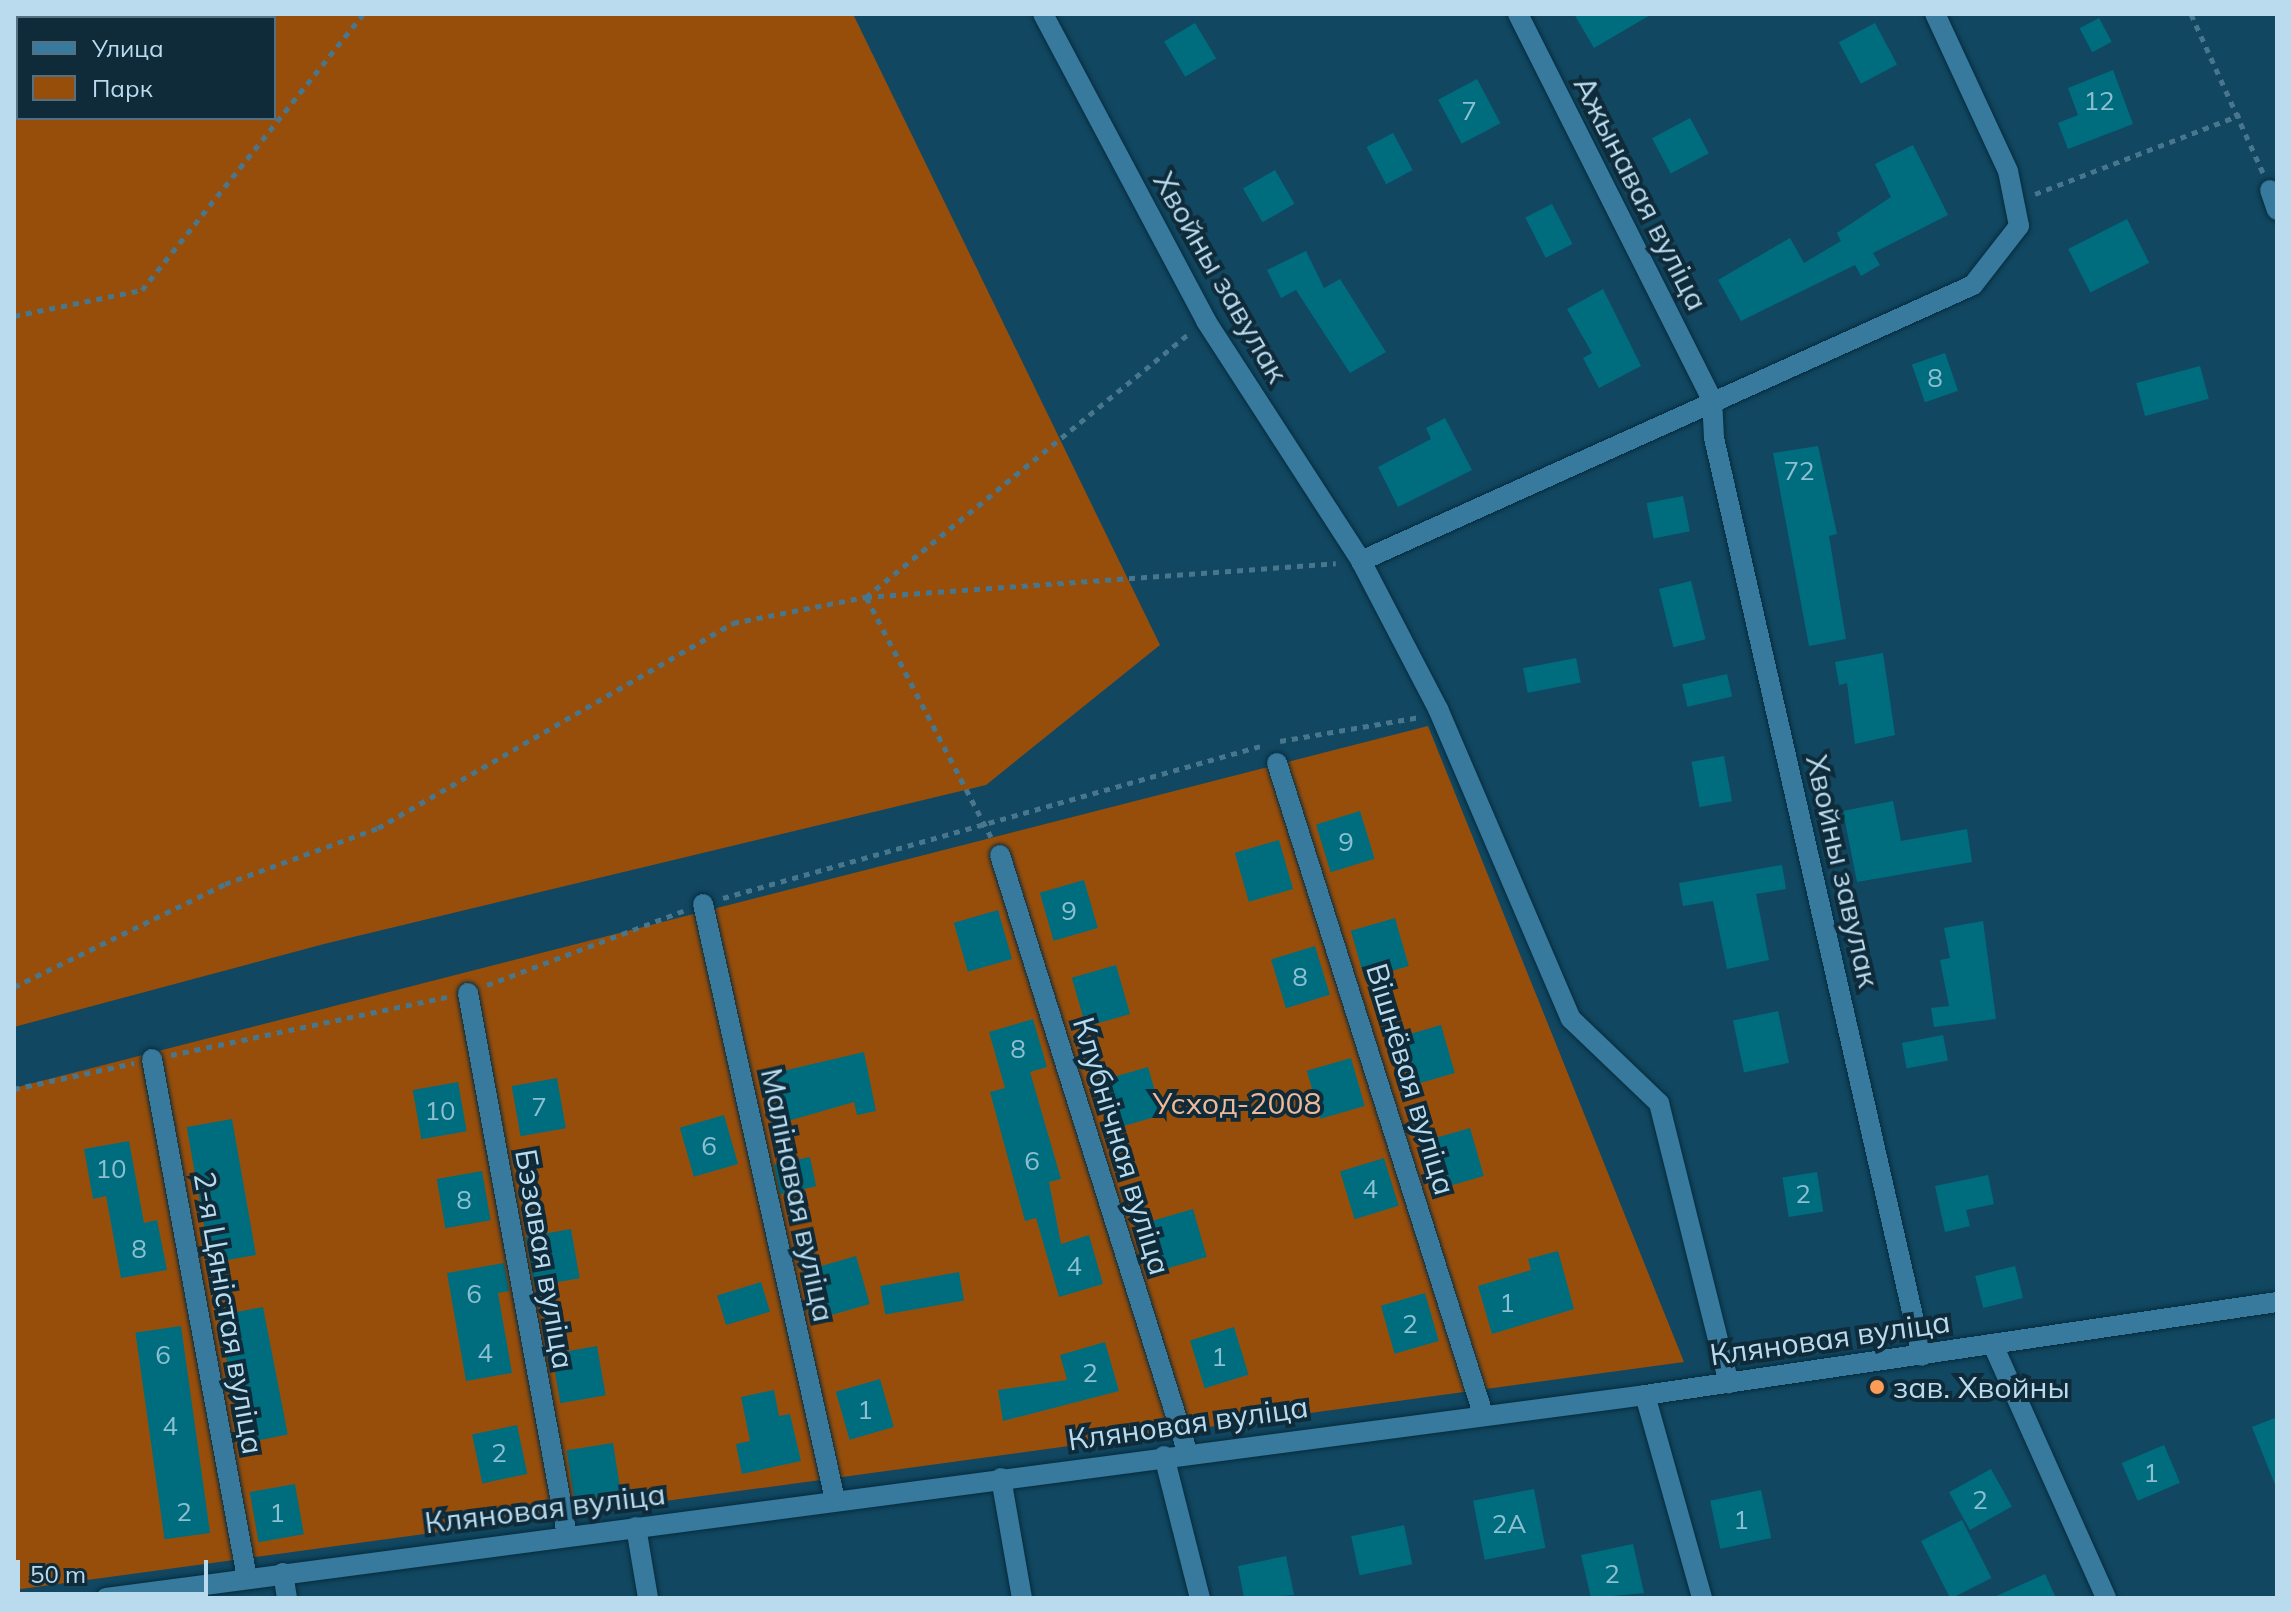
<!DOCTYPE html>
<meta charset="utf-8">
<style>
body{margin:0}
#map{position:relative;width:2291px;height:1612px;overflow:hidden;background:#114760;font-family:Mulish,sans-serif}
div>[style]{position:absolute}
.green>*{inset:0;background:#984e0b}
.building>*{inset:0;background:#006d7e;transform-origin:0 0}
.path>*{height:5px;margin-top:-2.5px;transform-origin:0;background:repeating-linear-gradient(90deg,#47768d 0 6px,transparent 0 12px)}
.roads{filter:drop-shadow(0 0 2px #062b3d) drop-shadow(0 0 2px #062b3d)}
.minor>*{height:20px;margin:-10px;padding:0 10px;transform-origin:10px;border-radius:10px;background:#377a9d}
.dots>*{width:22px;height:22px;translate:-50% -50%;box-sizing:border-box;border:4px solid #0f2b3a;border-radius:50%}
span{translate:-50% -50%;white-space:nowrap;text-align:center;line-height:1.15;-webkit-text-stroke:8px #0f2b3a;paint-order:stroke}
.number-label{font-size:26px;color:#8cbfd1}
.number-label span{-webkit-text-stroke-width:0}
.street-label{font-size:30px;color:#badaed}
.park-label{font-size:30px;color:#eeba99}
.poi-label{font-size:30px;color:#badaed}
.left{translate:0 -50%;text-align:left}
.frame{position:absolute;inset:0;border:16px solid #badaed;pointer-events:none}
.legend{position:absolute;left:16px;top:16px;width:260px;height:104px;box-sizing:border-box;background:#0f2b3a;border:2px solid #537182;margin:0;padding:10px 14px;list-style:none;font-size:24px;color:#badaed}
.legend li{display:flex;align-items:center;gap:16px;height:40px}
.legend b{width:40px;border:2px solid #537182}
.scale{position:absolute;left:16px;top:1560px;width:192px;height:36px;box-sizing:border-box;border:4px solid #badaed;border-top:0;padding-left:10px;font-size:24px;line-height:28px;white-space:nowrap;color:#badaed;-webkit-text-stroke:6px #0f2b3a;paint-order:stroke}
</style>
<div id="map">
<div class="green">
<div style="clip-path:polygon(evenodd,14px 14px,853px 14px,1160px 645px,986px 785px,324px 944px,14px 1027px,14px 14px,18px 18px,274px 18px,274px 118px,18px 118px,18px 18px)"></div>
<div style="clip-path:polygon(1428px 726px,1684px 1362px,14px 1590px,14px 1088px)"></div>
</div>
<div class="building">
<div style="clip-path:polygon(1574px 14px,1652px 14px,1594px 48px)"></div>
<div style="left:2099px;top:18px;width:27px;height:22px;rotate:62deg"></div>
<div style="left:1195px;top:23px;width:41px;height:36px;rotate:59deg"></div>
<div style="left:1875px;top:23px;width:47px;height:41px;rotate:62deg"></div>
<div style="clip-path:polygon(2113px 70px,2133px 124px,2068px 149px,2058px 123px,2078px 115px,2068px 88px)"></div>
<div style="left:1477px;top:79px;width:50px;height:44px;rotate:62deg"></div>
<div style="left:1690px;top:118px;width:40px;height:43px;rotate:62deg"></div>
<div style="left:1393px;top:133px;width:42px;height:30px;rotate:62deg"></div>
<div style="clip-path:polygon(1913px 145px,1948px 215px,1873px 253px,1880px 265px,1861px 276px,1855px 265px,1741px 321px,1718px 280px,1790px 238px,1804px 263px,1841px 241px,1837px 233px,1891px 197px,1875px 164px)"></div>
<div style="left:1275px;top:170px;width:39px;height:37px;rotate:60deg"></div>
<div style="left:1552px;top:204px;width:45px;height:30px;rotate:63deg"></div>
<div style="left:2127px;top:219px;width:49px;height:66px;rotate:63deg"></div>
<div style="clip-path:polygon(1306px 251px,1324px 288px,1340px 279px,1386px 352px,1350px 373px,1296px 290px,1281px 298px,1267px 270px)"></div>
<div style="clip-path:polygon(1603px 289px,1641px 366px,1599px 388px,1583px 358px,1592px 353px,1567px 309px)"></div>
<div style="left:1945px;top:353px;width:40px;height:35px;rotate:71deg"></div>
<div style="left:2200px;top:366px;width:34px;height:66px;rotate:75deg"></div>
<div style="clip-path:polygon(1445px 418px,1472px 470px,1398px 507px,1378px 467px,1431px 439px,1426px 428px)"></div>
<div style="clip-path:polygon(1818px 446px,1837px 534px,1829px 536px,1846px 639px,1809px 646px,1773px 453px)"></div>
<div style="left:1683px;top:496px;width:36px;height:37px;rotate:79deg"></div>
<div style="left:1691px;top:581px;width:60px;height:33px;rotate:76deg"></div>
<div style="clip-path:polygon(1883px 653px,1895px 735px,1855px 744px,1847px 683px,1839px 685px,1835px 662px)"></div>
<div style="left:1576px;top:658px;width:25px;height:54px;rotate:79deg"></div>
<div style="left:1727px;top:674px;width:23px;height:46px;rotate:77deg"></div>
<div style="left:1724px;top:756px;width:46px;height:33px;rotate:80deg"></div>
<div style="clip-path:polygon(1893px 801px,1901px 841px,1967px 829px,1972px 862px,1857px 882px,1843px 811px)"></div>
<div style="left:1360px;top:811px;width:50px;height:46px;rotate:73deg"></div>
<div style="left:1279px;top:840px;width:51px;height:46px;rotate:74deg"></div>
<div style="clip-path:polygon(1782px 865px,1786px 889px,1756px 894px,1769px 960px,1727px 969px,1713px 901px,1683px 906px,1679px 883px)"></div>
<div style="left:1084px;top:880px;width:50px;height:46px;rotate:74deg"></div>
<div style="left:998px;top:910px;width:51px;height:46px;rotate:74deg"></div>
<div style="left:1395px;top:918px;width:50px;height:46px;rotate:74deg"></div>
<div style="clip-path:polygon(1983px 921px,1996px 1019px,1934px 1027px,1931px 1008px,1949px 1006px,1940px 960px,1950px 958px,1944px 928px)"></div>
<div style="left:1315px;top:946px;width:51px;height:46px;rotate:73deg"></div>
<div style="left:1116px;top:965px;width:51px;height:46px;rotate:74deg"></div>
<div style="left:1778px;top:1011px;width:53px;height:46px;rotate:78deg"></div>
<div style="clip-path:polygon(1033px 1019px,1047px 1067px,1030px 1072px,1061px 1179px,1049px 1182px,1061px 1244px,1089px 1235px,1103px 1284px,1059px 1297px,1036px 1218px,1025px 1221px,990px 1092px,1005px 1088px,989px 1032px)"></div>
<div style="left:1441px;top:1025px;width:50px;height:46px;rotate:74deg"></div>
<div style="left:1943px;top:1035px;width:26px;height:42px;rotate:79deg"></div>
<div style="clip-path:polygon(864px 1052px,876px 1111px,857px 1115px,854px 1102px,788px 1121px,774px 1073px)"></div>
<div style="left:1351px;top:1058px;width:50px;height:46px;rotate:74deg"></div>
<div style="left:1148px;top:1067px;width:50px;height:46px;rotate:74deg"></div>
<div style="left:557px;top:1078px;width:51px;height:46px;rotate:80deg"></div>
<div style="left:458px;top:1082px;width:50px;height:46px;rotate:80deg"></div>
<div style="left:724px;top:1115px;width:51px;height:46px;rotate:74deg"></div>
<div style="left:232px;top:1119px;width:138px;height:46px;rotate:80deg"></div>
<div style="left:1470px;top:1128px;width:50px;height:46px;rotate:74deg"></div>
<div style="clip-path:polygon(129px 1141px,144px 1223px,157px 1220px,167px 1270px,121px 1278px,106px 1196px,93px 1199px,84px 1149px)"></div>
<div style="left:810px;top:1157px;width:30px;height:37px;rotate:78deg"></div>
<div style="left:1384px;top:1158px;width:50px;height:46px;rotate:73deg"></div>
<div style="left:482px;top:1171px;width:50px;height:46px;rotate:80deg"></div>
<div style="left:1817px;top:1172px;width:40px;height:35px;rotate:81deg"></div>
<div style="clip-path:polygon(1988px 1175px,1994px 1204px,1966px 1210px,1970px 1226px,1945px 1232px,1935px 1186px)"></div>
<div style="left:1193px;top:1209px;width:50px;height:46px;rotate:74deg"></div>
<div style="left:571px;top:1229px;width:50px;height:46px;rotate:80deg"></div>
<div style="clip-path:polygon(1558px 1251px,1574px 1309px,1492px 1334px,1478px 1286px,1531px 1270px,1528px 1259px)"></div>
<div style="left:856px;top:1256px;width:50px;height:47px;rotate:74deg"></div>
<div style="clip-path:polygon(504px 1263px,509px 1291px,498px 1293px,512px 1373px,466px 1381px,447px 1273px)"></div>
<div style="left:2015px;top:1266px;width:33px;height:41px;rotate:76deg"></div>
<div style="left:959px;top:1272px;width:29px;height:80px;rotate:80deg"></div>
<div style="left:761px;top:1282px;width:31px;height:46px;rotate:73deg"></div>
<div style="left:1425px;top:1293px;width:50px;height:46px;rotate:74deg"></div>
<div style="left:263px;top:1307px;width:130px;height:46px;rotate:79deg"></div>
<div style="left:181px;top:1326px;width:209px;height:46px;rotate:82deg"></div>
<div style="left:1234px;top:1327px;width:50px;height:46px;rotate:73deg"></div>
<div style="clip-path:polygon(1105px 1342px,1119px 1391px,1003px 1421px,998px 1390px,1067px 1380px,1060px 1355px)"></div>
<div style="left:597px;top:1346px;width:50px;height:46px;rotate:80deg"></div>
<div style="left:880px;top:1379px;width:50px;height:46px;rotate:74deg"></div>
<div style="clip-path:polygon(774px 1390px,779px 1416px,790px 1414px,801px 1461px,742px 1474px,736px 1444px,750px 1441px,741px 1397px)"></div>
<div style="clip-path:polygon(2277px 1417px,2277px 1487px,2276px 1487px,2252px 1427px)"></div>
<div style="left:517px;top:1425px;width:50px;height:46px;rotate:78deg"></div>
<div style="left:613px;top:1443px;width:51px;height:47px;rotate:81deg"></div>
<div style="left:2164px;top:1445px;width:41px;height:46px;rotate:67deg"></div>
<div style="left:1991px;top:1469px;width:43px;height:48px;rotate:61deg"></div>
<div style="left:295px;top:1484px;width:51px;height:46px;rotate:80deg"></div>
<div style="left:1534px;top:1489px;width:60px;height:62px;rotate:79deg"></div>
<div style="left:1761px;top:1490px;width:49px;height:52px;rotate:78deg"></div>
<div style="left:1962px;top:1520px;width:65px;height:46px;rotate:63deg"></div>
<div style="left:1404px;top:1525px;width:40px;height:54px;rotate:78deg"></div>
<div style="clip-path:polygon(1633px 1544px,1644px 1593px,1591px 1598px,1581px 1555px)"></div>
<div style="clip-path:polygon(1286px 1556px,1294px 1595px,1244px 1598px,1238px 1566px)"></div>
<div style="clip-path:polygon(2045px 1574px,2056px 1598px,1992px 1598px)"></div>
</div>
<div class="path">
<div style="left:2191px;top:14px;width:175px;rotate:65.6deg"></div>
<div style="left:2035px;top:194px;width:220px;rotate:-21.1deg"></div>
<div style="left:14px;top:316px;width:131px;rotate:-11.5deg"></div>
<div style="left:142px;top:290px;width:354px;rotate:-51.3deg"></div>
<div style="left:1280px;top:741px;width:142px;rotate:-9.7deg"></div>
<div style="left:991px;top:837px;width:271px;rotate:-117.5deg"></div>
<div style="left:866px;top:597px;width:471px;rotate:-4.1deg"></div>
<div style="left:723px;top:898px;width:562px;rotate:-15.79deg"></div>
<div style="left:487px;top:985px;width:210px;rotate:-20.7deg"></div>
<div style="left:14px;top:987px;width:235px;rotate:-26deg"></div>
<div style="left:225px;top:884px;width:163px;rotate:-20.1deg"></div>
<div style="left:378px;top:828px;width:410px;rotate:-30deg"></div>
<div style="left:733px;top:623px;width:136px;rotate:-11.1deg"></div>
<div style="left:866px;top:597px;width:419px;rotate:-39.2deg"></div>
<div style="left:171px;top:1055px;width:282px;rotate:-11.9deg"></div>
<div style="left:14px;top:1089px;width:123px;rotate:-12.2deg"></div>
</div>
<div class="roads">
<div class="minor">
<div style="left:1043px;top:14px;width:348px;rotate:62deg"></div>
<div style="left:1206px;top:321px;width:286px;rotate:57.1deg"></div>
<div style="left:1361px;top:561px;width:167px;rotate:62.5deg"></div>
<div style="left:1438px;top:709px;width:337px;rotate:66.8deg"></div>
<div style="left:1571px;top:1019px;width:122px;rotate:43.7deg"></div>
<div style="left:1659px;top:1103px;width:289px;rotate:76deg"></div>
<div style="left:1518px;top:14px;width:431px;rotate:63.3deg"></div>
<div style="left:1712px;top:399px;width:39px;rotate:87deg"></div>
<div style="left:1714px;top:438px;width:941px;rotate:77.23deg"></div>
<div style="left:2270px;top:190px;width:21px;rotate:71deg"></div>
<div style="left:1361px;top:561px;width:671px;rotate:-24.27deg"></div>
<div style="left:1973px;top:285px;width:75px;rotate:-52.1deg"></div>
<div style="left:2019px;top:226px;width:56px;rotate:-101.3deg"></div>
<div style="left:2008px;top:171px;width:173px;rotate:-114.9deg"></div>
<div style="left:1277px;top:763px;width:683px;rotate:72.44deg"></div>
<div style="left:1000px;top:855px;width:628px;rotate:72.58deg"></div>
<div style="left:703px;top:904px;width:610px;rotate:77.51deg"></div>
<div style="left:468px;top:993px;width:551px;rotate:79.65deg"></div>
<div style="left:152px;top:1059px;width:528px;rotate:79.63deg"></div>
<div style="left:1993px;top:1345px;width:277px;rotate:65.9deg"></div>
<div style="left:1645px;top:1395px;width:211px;rotate:74.3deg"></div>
<div style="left:1164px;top:1456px;width:146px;rotate:75.8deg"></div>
<div style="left:1001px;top:1478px;width:122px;rotate:80.1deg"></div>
<div style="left:636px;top:1527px;width:72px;rotate:80.4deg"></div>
<div style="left:283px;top:1573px;width:25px;rotate:81deg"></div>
<div style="left:106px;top:1598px;width:1552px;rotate:-7.51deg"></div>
<div style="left:1645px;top:1395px;width:639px;rotate:-8.37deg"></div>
</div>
</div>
<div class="dots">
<div style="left:1877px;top:1387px;background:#fd9c57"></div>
</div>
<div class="number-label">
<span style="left:2099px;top:101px">12</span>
<span style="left:1469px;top:111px">7</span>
<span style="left:1935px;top:378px">8</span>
<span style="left:1799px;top:471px">72</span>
<span style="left:1346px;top:842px">9</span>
<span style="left:1069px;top:911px">9</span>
<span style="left:1300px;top:977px">8</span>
<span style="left:1018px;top:1049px">8</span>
<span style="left:539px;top:1107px">7</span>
<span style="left:440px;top:1111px">10</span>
<span style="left:709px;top:1146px">6</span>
<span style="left:1032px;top:1161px">6</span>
<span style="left:111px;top:1169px">10</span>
<span style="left:1370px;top:1189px">4</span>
<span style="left:1803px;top:1194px">2</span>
<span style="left:464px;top:1200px">8</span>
<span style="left:139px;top:1249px">8</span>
<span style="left:1074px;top:1266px">4</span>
<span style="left:474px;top:1294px">6</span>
<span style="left:1507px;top:1303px">1</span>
<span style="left:1410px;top:1324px">2</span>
<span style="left:485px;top:1353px">4</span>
<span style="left:163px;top:1355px">6</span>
<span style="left:1219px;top:1357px">1</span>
<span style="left:1090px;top:1373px">2</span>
<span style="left:865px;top:1410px">1</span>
<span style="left:170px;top:1426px">4</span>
<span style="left:499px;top:1453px">2</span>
<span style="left:2151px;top:1473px">1</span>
<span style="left:1980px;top:1500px">2</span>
<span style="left:184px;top:1512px">2</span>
<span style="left:277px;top:1513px">1</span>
<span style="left:1741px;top:1520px">1</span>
<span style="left:1509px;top:1524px">2А</span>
<span style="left:1612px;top:1574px">2</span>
</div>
<div class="street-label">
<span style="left:1641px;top:193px;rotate:63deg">Ажынавая вуліца</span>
<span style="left:1221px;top:277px;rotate:60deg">Хвойны завулак</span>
<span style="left:1843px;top:871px;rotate:77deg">Хвойны завулак</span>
<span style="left:1411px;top:1079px;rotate:73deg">Вішнёвая вуліца</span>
<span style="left:1122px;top:1146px;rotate:73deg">Клубнічная вуліца</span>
<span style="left:798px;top:1195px;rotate:78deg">Малінавая вуліца</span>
<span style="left:545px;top:1259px;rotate:80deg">Бэзавая вуліца</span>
<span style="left:229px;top:1313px;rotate:80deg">2-я Цяністая вуліца</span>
<span style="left:1830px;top:1338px;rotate:-8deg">Кляновая вуліца</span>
<span style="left:1188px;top:1423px;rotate:-8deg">Кляновая вуліца</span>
<span style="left:545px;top:1508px;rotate:-7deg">Кляновая вуліца</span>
</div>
<div class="park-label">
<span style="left:1237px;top:1103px">Усход-2008</span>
</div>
<div class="poi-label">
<span class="left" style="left:1893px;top:1387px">зав. Хвойны</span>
</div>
<div class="frame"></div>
<ul class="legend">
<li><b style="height:10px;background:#377a9d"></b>Улица</li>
<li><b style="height:22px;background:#984e0b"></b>Парк</li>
</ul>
<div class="scale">50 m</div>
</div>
